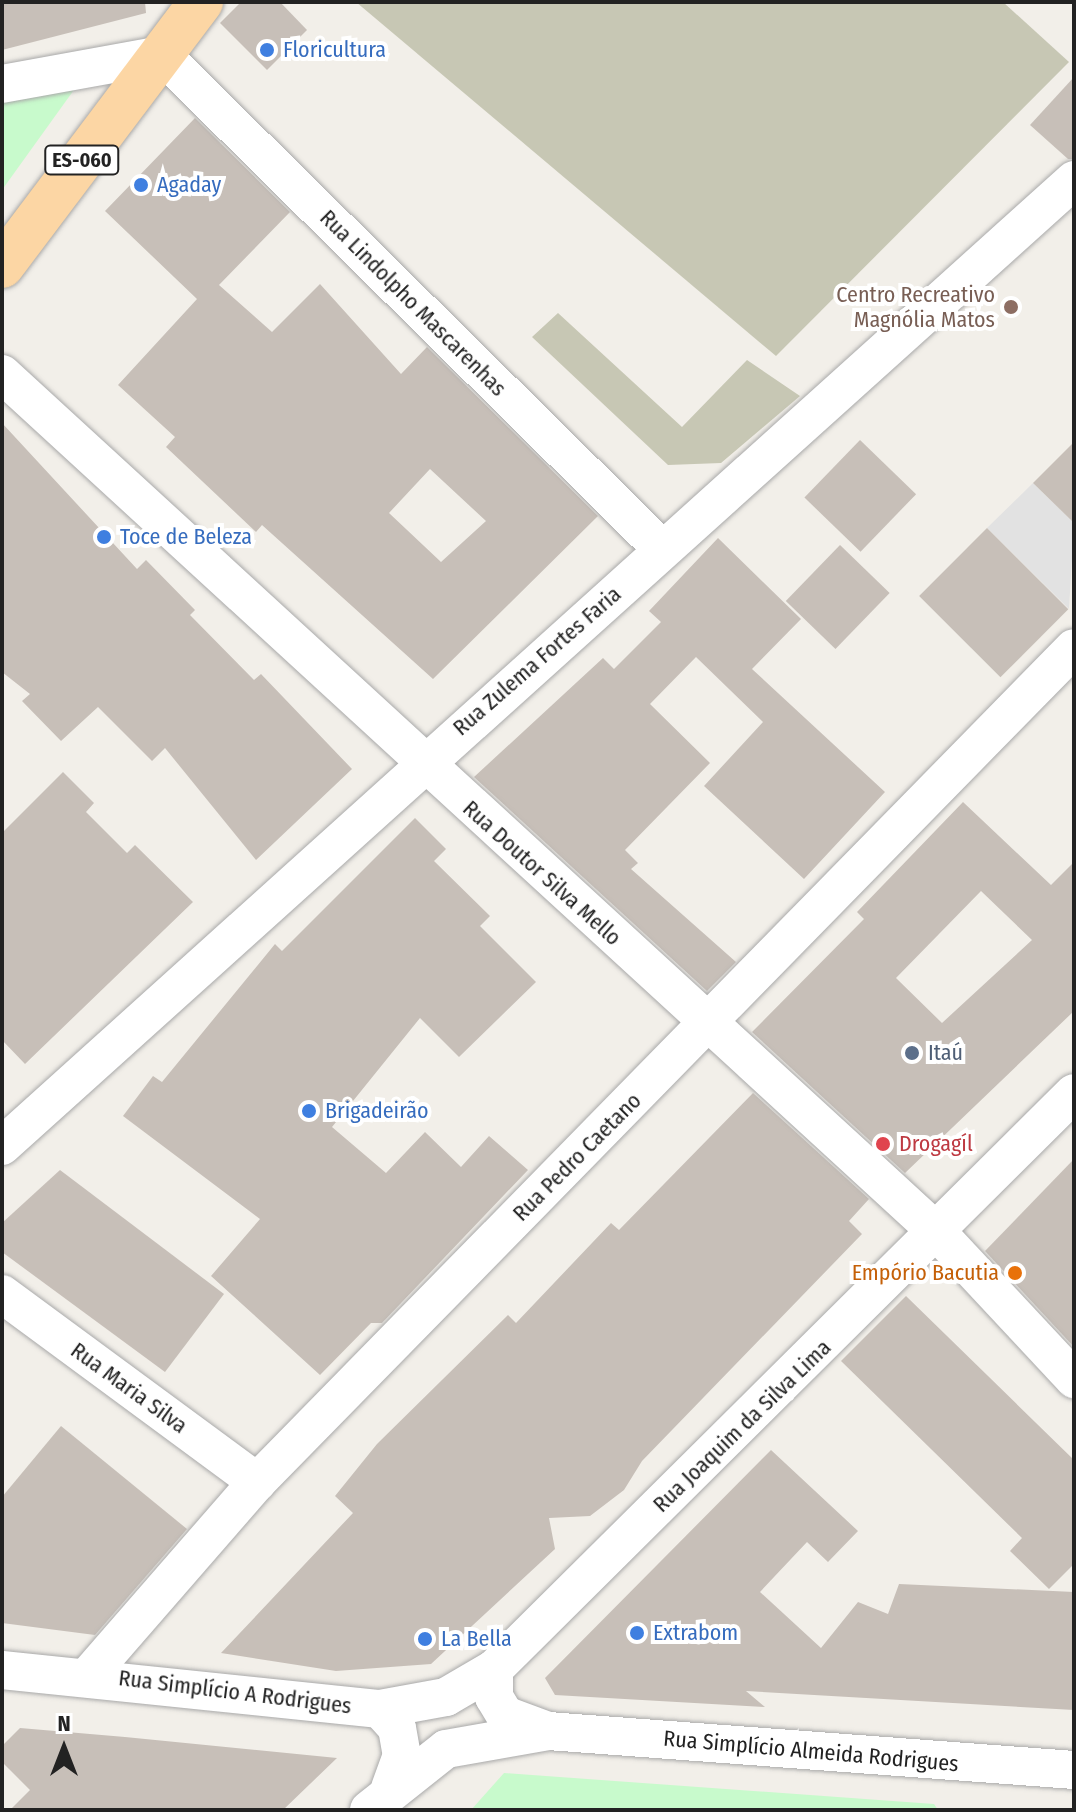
<!DOCTYPE html>
<meta charset="utf-8">
<style>
body{margin:0}
#map{position:relative;width:1076px;height:1812px;overflow:hidden;background:#f2efe9;font-family:"Fira Sans Condensed",sans-serif}
div>[style]{position:absolute}
.construction>*{inset:0;background:#c7c7b4}
.park>*{inset:0;background:#c8facc}
.parking>*{inset:0;background:#e2e2e2}
.building>*{inset:0;background:#c7bfb8;transform-origin:0 0}
.roads{filter:drop-shadow(0 0 2px #a9a9a9) drop-shadow(0 0 2px #a9a9a9)}
.minor>*{height:38px;margin:-19px;padding:0 19px;transform-origin:19px;border-radius:19px;background:#fff}
.major>*{height:44px;margin:-22px;padding:0 22px;transform-origin:22px;border-radius:22px;background:#fcd6a4}
.dots>*{width:22px;height:22px;translate:-50% -50%;box-sizing:border-box;border:4px solid #fff;border-radius:50%}
span{translate:-50% -50%;white-space:nowrap;text-align:center;line-height:1.15;-webkit-text-stroke:8px #fff;paint-order:stroke}
.shield-label span{padding:2px 6px;background:#fff;border:2px solid;border-radius:6px;-webkit-text-stroke-width:0}
.shield-label{font-size:20px;color:#222;font-weight:700}
.shop-label{font-size:22px;color:#366cbe}
.left{translate:0 -50%;text-align:left}
.education-label{font-size:22px;color:#785e54}
.right{translate:-100% -50%;text-align:right}
.street-label{font-size:22px;color:#222}
.service-label{font-size:22px;color:#4e5e75}
.health-label{font-size:22px;color:#be3a42}
.food-label{font-size:22px;color:#c56008}
.frame{position:absolute;inset:0;border:4px solid #222;pointer-events:none}
.north{position:absolute;left:24px;top:1708px;width:80px;height:80px;-webkit-text-stroke:6px #fff;paint-order:stroke;rotate:0deg;font-size:22px;font-weight:700;line-height:32px;text-align:center;color:#222}
.north::after{content:'';display:block;margin:auto;width:28px;height:36px;background:#222;clip-path:polygon(50% 0,100% 100%,50% 72%,0 100%)}
</style>
<div id="map">
<div class="construction">
<div style="clip-path:polygon(356px 2px,1003px 2px,1069px 62px,776px 356px)"></div>
<div style="clip-path:polygon(558px 313px,682px 427px,747px 360px,800px 396px,721px 463px,668px 465px,532px 337px)"></div>
</div>
<div class="park">
<div style="clip-path:polygon(76px 87px,2px 190px,2px 100px)"></div>
<div style="clip-path:polygon(504px 1773px,934px 1804px,938px 1810px,471px 1810px)"></div>
</div>
<div class="parking">
<div style="clip-path:polygon(1033px 483px,1074px 523px,1069px 609px,987px 528px)"></div>
</div>
<div class="building">
<div style="clip-path:polygon(2px 2px,145px 2px,146px 13px,2px 50px)"></div>
<div style="clip-path:polygon(241px 2px,280px 2px,307px 30px,267px 70px,220px 23px)"></div>
<div style="clip-path:polygon(1074px 77px,1074px 159px,1068px 159px,1030px 125px)"></div>
<div style="clip-path:polygon(evenodd,195px 118px,290px 212px,219px 285px,272px 332px,320px 284px,401px 374px,427px 347px,598px 516px,433px 679px,262px 525px,256px 532px,166px 447px,175px 437px,118px 385px,197px 299px,105px 211px,195px 118px,430px 469px,486px 521px,441px 562px,389px 513px,430px 469px)"></div>
<div style="clip-path:polygon(2px 423px,137px 569px,146px 560px,195px 610px,190px 615px,254px 680px,261px 674px,352px 769px,256px 860px,165px 748px,152px 761px,98px 707px,61px 741px,22px 701px,30px 694px,2px 672px)"></div>
<div style="left:860px;top:440px;width:78px;height:80px;rotate:44deg"></div>
<div style="clip-path:polygon(1074px 442px,1074px 523px,1033px 483px)"></div>
<div style="left:987px;top:528px;width:115px;height:96px;rotate:45deg"></div>
<div style="clip-path:polygon(718px 538px,801px 619px,752px 669px,885px 792px,804px 879px,704px 786px,763px 722px,696px 657px,650px 704px,710px 763px,625px 850px,638px 863px,631px 869px,736px 962px,707px 991px,474px 777px,603px 658px,614px 669px,661px 622px,649px 611px)"></div>
<div style="left:840px;top:545px;width:69px;height:78px;rotate:44deg"></div>
<div style="clip-path:polygon(63px 772px,94px 803px,86px 812px,127px 853px,135px 845px,193px 902px,25px 1064px,2px 1040px,2px 833px)"></div>
<div style="clip-path:polygon(evenodd,963px 802px,1051px 885px,1074px 862px,1074px 1011px,905px 1173px,752px 1032px,864px 919px,857px 912px,963px 802px,981px 891px,1032px 940px,942px 1023px,896px 978px,981px 891px)"></div>
<div style="clip-path:polygon(415px 818px,446px 849px,434px 861px,490px 916px,480px 926px,536px 982px,459px 1057px,420px 1018px,332px 1127px,386px 1173px,425px 1132px,461px 1167px,489px 1136px,528px 1170px,382px 1323px,371px 1323px,320px 1375px,211px 1276px,260px 1219px,123px 1116px,153px 1076px,162px 1082px,275px 944px,282px 951px)"></div>
<div style="clip-path:polygon(753px 1093px,869px 1199px,849px 1221px,862px 1234px,642px 1461px,624px 1490px,590px 1516px,549px 1518px,555px 1549px,431px 1664px,336px 1671px,221px 1653px,353px 1513px,335px 1496px,377px 1444px,508px 1315px,516px 1323px,611px 1223px,619px 1230px)"></div>
<div style="clip-path:polygon(1074px 1159px,1074px 1347px,985px 1251px)"></div>
<div style="clip-path:polygon(60px 1170px,224px 1294px,165px 1372px,2px 1252px,2px 1223px)"></div>
<div style="clip-path:polygon(906px 1296px,1074px 1460px,1074px 1564px,1049px 1589px,1010px 1551px,1022px 1538px,841px 1361px)"></div>
<div style="clip-path:polygon(61px 1426px,187px 1529px,95px 1635px,2px 1623px,2px 1497px)"></div>
<div style="clip-path:polygon(771px 1450px,858px 1531px,828px 1562px,807px 1542px,760px 1592px,821px 1648px,858px 1602px,888px 1614px,899px 1584px,1074px 1592px,1074px 1710px,746px 1691px,765px 1707px,555px 1695px,545px 1678px)"></div>
<div style="clip-path:polygon(20px 1728px,125px 1737px,337px 1758px,283px 1810px,10px 1810px,30px 1790px,2px 1762px,2px 1746px)"></div>
</div>
<div class="roads">
<div class="minor">
<div style="left:2px;top:84px;width:163px;rotate:-10.3deg"></div>
<div style="left:162px;top:55px;width:704px;rotate:44.65deg"></div>
<div style="left:2px;top:374px;width:1270px;rotate:42.54deg"></div>
<div style="left:938px;top:1233px;width:200px;rotate:47deg"></div>
<div style="left:2px;top:1146px;width:1443px;rotate:-42.02deg"></div>
<div style="left:2px;top:1294px;width:317px;rotate:36.4deg"></div>
<div style="left:494px;top:1669px;width:28px;rotate:90deg"></div>
<div style="left:494px;top:1697px;width:21px;rotate:59deg"></div>
<div style="left:505px;top:1715px;width:46px;rotate:20.4deg"></div>
<div style="left:2px;top:1670px;width:380px;rotate:5.9deg"></div>
<div style="left:380px;top:1709px;width:25px;rotate:48deg"></div>
<div style="left:397px;top:1728px;width:27px;rotate:80deg"></div>
<div style="left:402px;top:1755px;width:35px;rotate:110deg"></div>
<div style="left:89px;top:1675px;width:256px;rotate:-49deg"></div>
<div style="left:257px;top:1482px;width:1167px;rotate:-45.59deg"></div>
<div style="left:380px;top:1709px;width:67px;rotate:-10.3deg"></div>
<div style="left:446px;top:1697px;width:56px;rotate:-30.3deg"></div>
<div style="left:494px;top:1669px;width:817px;rotate:-44.8deg"></div>
<div style="left:369px;top:1810px;width:98px;rotate:-38.4deg"></div>
<div style="left:446px;top:1749px;width:104px;rotate:-10deg"></div>
<div style="left:548px;top:1731px;width:527px;rotate:4.24deg"></div>
</div>
<div class="major">
<div style="left:2px;top:266px;width:331px;rotate:-53deg"></div>
</div>
</div>
<div class="dots">
<div style="left:267px;top:50px;background:#3f7fe0"></div>
<div style="left:141px;top:185px;background:#3f7fe0"></div>
<div style="left:1011px;top:307px;background:#8d6e63"></div>
<div style="left:104px;top:537px;background:#3f7fe0"></div>
<div style="left:912px;top:1053px;background:#5c6f8a"></div>
<div style="left:309px;top:1111px;background:#3f7fe0"></div>
<div style="left:883px;top:1144px;background:#e0444e"></div>
<div style="left:1015px;top:1273px;background:#e8710a"></div>
<div style="left:637px;top:1633px;background:#3f7fe0"></div>
<div style="left:425px;top:1639px;background:#3f7fe0"></div>
</div>
<div class="shield-label">
<span style="left:82px;top:160px">ES-060</span>
</div>
<div class="shop-label">
<span class="left" style="left:283px;top:50px">Floricultura</span>
<span class="left" style="left:157px;top:185px">Agaday</span>
<span class="left" style="left:120px;top:537px">Toce de Beleza</span>
<span class="left" style="left:325px;top:1111px">Brigadeirão</span>
<span class="left" style="left:653px;top:1633px">Extrabom</span>
<span class="left" style="left:441px;top:1639px">La Bella</span>
</div>
<div class="education-label">
<span class="right" style="left:995px;top:307px">Centro Recreativo<br>Magnólia Matos</span>
</div>
<div class="street-label">
<span style="left:413px;top:303px;rotate:45deg">Rua Lindolpho Mascarenhas</span>
<span style="left:537px;top:661px;rotate:-41deg">Rua Zulema Fortes Faria</span>
<span style="left:542px;top:873px;rotate:42deg">Rua Doutor Silva Mello</span>
<span style="left:577px;top:1157px;rotate:-45deg">Rua Pedro Caetano</span>
<span style="left:129px;top:1388px;rotate:36deg">Rua Maria Silva</span>
<span style="left:742px;top:1426px;rotate:-44deg">Rua Joaquim da Silva Lima</span>
<span style="left:235px;top:1692px;rotate:7deg">Rua Simplício A Rodrigues</span>
<span style="left:811px;top:1751px;rotate:5deg">Rua Simplício Almeida Rodrigues</span>
</div>
<div class="service-label">
<span class="left" style="left:928px;top:1053px">Itaú</span>
</div>
<div class="health-label">
<span class="left" style="left:899px;top:1144px">Drogagíl</span>
</div>
<div class="food-label">
<span class="right" style="left:999px;top:1273px">Empório Bacutia</span>
</div>
<div class="frame"></div>
<div class="north">N</div>
</div>
